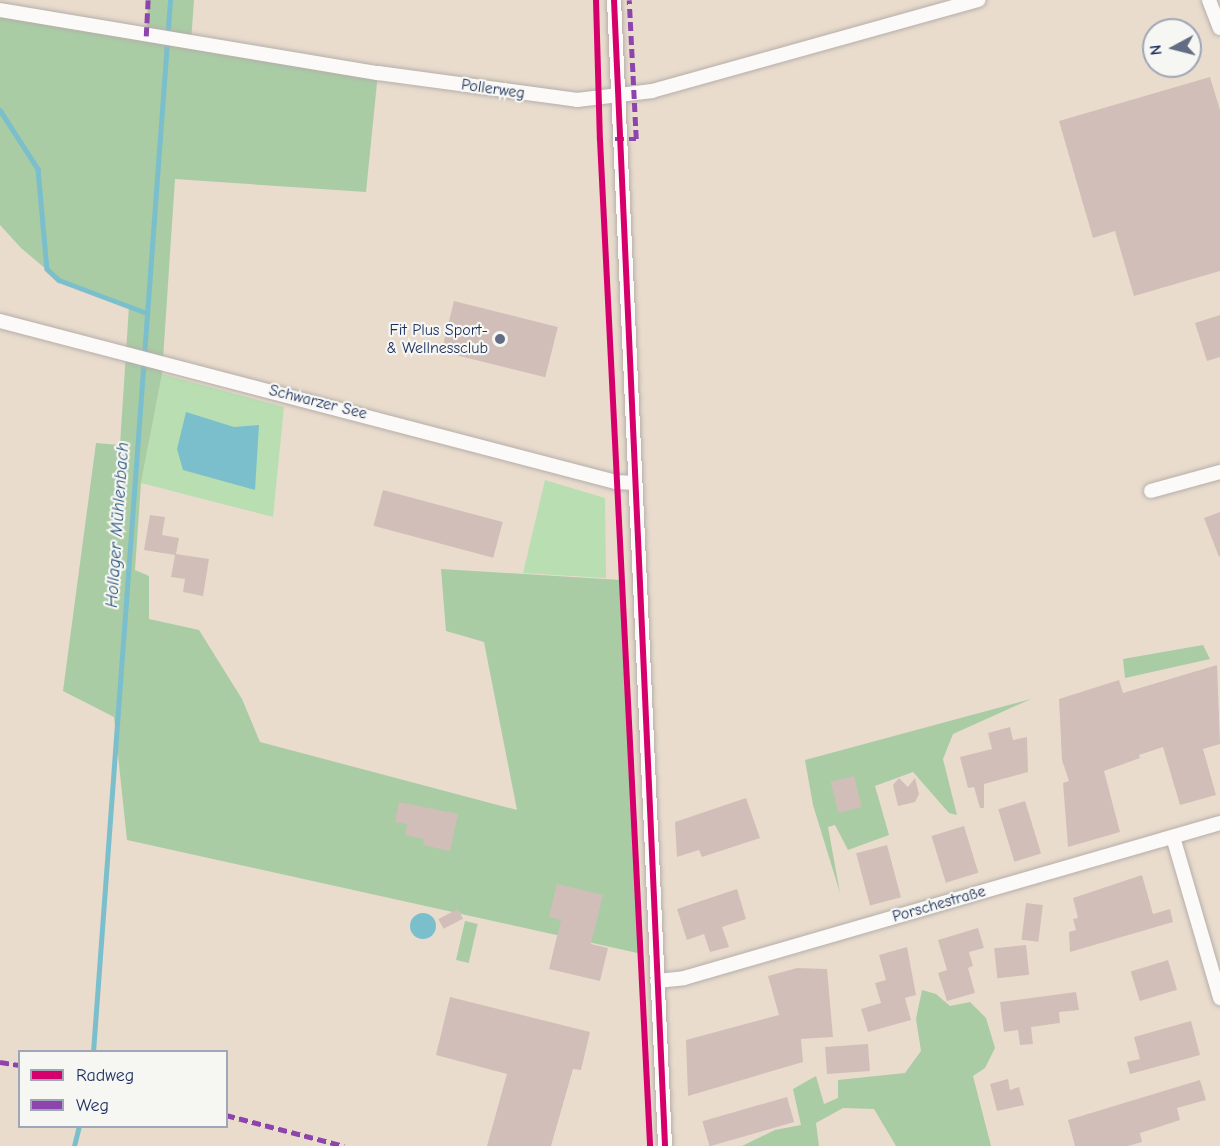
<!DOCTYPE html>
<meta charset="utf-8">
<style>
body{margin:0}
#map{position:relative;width:1220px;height:1146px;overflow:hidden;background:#e9dccd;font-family:"Comic Neue",sans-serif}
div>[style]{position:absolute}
.green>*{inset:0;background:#b9deb2}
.forest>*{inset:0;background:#a9cca5;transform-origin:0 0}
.water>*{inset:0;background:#7bbfcc}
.round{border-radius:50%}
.stream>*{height:4.5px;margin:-2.25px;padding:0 2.25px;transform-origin:2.25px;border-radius:2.25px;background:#7bbfcc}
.building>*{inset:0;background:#d2beb8;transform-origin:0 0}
.roads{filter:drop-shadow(0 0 2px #b5aeaa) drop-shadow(0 0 2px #b5aeaa)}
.minor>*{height:14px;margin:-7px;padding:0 7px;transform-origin:7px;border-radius:7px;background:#fcfaf8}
.quiet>*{height:4.5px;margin-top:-2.25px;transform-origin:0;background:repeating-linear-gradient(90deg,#8e44ad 0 9px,transparent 0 13.5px)}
.cycleway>*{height:6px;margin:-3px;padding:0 3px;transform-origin:3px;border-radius:3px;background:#d6006c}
.dots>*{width:16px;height:16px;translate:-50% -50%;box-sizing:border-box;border:3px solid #f6f6f2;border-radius:50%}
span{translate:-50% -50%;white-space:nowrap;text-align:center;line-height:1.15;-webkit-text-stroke:4.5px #f6f6f2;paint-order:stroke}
.street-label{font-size:16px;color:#1b2f5e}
.poi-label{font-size:16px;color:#1b2f5e}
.right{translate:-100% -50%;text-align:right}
.water-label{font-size:18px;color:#2a577f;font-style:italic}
.legend{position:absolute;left:18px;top:1050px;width:210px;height:78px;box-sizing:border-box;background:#f6f6f2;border:2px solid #9ea6b7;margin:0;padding:8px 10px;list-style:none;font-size:18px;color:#1b2f5e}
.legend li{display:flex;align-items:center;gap:12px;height:30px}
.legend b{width:30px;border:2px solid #9ea6b7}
.north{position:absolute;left:1142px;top:18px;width:60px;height:60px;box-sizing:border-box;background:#f6f6f2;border:2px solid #9ea6b7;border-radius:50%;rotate:263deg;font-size:16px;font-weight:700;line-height:24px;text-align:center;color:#1b2f5e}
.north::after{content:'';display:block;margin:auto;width:21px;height:27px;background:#636c85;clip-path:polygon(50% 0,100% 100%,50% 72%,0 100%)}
</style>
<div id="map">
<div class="green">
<div style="clip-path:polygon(162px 374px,284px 407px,273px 517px,141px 483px)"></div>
<div style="clip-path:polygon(545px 480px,605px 498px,606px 578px,523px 573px)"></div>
</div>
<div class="forest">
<div style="clip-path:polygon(148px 0,194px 0,191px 42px,378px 73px,366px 192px,175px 179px,162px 374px,141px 483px,135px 570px,149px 576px,149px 619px,199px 630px,242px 699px,260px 742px,517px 810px,484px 642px,446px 631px,441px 569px,621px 580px,642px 954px,127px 840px,114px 717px,63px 691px,96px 443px,120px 445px,129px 306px,59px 280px,21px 248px,0 225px,0 10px,146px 36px)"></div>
<div style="clip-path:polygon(1203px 645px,1210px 659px,1125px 678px,1123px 659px)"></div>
<div style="clip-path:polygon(1031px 699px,953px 734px,943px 759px,957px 815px,949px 813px,913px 772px,875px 786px,889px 835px,848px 850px,835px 825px,828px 827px,840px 893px,813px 805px,805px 760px)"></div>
<div style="left:465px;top:921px;width:13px;height:40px;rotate:13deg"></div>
<div style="clip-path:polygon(922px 990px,936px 994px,950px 1006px,970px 1002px,986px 1018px,995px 1048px,985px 1068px,973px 1076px,991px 1146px,896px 1146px,874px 1109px,843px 1108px,816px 1123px,819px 1146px,742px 1146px,775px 1130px,801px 1125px,793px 1089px,816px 1076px,824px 1104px,838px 1098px,838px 1080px,905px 1073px,921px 1051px,916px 1019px)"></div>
</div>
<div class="water">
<div style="clip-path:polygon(186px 412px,234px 427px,259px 425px,255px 490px,183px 470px,177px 449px)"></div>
<div class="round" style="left:410px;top:913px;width:26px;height:26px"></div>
</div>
<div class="stream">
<div style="left:0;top:110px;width:70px;rotate:57.2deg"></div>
<div style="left:38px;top:169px;width:100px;rotate:84.9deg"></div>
<div style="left:47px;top:269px;width:16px;rotate:43deg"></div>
<div style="left:59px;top:280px;width:94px;rotate:20.6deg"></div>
<div style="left:93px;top:1052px;width:1055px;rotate:-85.81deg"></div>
<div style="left:74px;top:1146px;width:21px;rotate:-76deg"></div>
</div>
<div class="building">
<div style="clip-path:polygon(1210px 77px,1220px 110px,1220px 271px,1134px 296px,1115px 231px,1093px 238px,1059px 121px)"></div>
<div style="left:454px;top:301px;width:107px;height:52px;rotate:14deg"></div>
<div style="clip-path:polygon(1220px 315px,1220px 357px,1207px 361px,1195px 323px)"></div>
<div style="left:383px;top:490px;width:124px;height:37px;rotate:15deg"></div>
<div style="clip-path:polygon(1220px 512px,1220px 556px,1219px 557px,1204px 518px)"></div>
<div style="clip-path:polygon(150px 515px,165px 517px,162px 535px,179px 538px,176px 554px,209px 559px,203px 596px,183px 592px,185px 579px,171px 577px,175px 555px,144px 550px)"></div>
<div style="clip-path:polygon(1217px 665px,1220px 744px,1203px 749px,1216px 795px,1180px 805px,1163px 747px,1139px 755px,1140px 758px,1104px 771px,1120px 832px,1068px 847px,1063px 783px,1069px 781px,1062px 760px,1059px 699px,1119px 680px,1123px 693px)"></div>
<div style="clip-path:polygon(1010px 727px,1013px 740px,1027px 737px,1028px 772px,984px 784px,984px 808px,980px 808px,974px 787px,968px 788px,960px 757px,992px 749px,988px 733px)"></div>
<div style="left:854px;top:776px;width:32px;height:24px;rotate:76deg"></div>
<div style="clip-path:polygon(899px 778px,908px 787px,915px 778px,919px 794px,915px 802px,898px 806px,893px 785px)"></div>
<div style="clip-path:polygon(746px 798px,760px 838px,702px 857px,699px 850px,677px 857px,675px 822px)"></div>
<div style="left:1025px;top:801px;width:55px;height:28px;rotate:73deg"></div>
<div style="clip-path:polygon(399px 802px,458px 814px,450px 851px,423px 845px,424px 839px,405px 835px,407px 824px,395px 822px)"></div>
<div style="left:964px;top:826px;width:49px;height:34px;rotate:73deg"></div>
<div style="left:887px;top:845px;width:54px;height:32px;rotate:75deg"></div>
<div style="clip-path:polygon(1142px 875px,1153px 914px,1170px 909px,1173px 922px,1070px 952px,1069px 932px,1076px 930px,1073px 919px,1078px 918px,1073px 898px)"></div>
<div style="clip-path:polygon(557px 884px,603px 895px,591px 944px,608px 948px,600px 981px,549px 969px,561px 920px,549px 917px)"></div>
<div style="clip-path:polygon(737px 889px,746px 919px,722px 927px,729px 947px,710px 952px,704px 934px,687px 940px,677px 909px)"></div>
<div style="left:1026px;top:903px;width:17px;height:37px;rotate:7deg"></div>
<div style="left:458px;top:909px;width:11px;height:22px;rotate:63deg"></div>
<div style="clip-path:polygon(978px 928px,984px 948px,969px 952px,973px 966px,968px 968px,975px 993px,947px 1001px,938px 973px,947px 970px,938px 940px)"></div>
<div style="left:1026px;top:945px;width:30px;height:32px;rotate:84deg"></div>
<div style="clip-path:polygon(907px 947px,916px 995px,905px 998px,911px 1020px,868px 1032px,861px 1009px,881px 1003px,875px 983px,886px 980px,879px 955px)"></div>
<div style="left:1168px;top:960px;width:31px;height:39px;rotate:73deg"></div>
<div style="clip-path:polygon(797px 968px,827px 969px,833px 1037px,801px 1039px,803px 1062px,688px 1096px,686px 1040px,779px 1015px,768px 976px)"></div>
<div style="clip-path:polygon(1076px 992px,1079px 1010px,1059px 1012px,1060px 1023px,1031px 1027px,1033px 1044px,1020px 1045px,1018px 1030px,1004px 1032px,1000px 1002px)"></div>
<div style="clip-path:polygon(450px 997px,590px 1032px,581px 1070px,573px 1069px,551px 1146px,487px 1146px,507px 1074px,436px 1055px)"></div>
<div style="clip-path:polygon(1191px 1021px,1200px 1055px,1130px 1074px,1127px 1062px,1140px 1059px,1134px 1037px)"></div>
<div style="left:868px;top:1044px;width:27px;height:43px;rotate:86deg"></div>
<div style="clip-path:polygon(1008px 1079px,1010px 1090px,1019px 1087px,1024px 1105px,997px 1111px,990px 1084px)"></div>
<div style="clip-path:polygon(1200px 1080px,1206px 1100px,1177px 1108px,1180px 1120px,1140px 1133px,1142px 1142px,1128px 1146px,1075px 1146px,1068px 1120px)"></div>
<div style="left:787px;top:1097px;width:26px;height:88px;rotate:74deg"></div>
</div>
<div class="roads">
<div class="minor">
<div style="left:614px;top:0;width:1147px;rotate:87.45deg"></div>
<div style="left:1209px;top:0;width:30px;rotate:69deg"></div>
<div style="left:0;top:10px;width:383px;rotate:9.5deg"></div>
<div style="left:378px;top:73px;width:201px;rotate:7.7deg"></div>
<div style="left:577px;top:100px;width:76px;rotate:-6.8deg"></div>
<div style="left:652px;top:91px;width:339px;rotate:-15.6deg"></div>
<div style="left:0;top:321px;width:637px;rotate:14.65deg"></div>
<div style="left:616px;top:482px;width:19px;rotate:3deg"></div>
<div style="left:1151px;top:491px;width:72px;rotate:-15.4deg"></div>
<div style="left:1173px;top:837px;width:168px;rotate:73.7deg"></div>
<div style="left:657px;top:981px;width:27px;rotate:-6deg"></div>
<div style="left:684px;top:978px;width:558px;rotate:-16.13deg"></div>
</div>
</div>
<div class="quiet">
<div style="left:146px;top:36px;width:36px;rotate:-87deg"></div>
<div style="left:615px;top:139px;width:21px"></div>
<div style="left:636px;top:139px;width:139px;rotate:-92.9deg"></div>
<div style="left:0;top:1062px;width:20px;rotate:9deg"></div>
<div style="left:226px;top:1115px;width:122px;rotate:14.7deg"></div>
</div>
<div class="cycleway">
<div style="left:596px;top:0;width:140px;rotate:88.4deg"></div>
<div style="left:600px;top:140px;width:1007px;rotate:87.15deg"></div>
<div style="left:614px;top:0;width:1147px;rotate:87.45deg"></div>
</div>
<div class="dots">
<div style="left:500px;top:339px;background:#636c85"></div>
</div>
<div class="street-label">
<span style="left:493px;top:89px;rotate:8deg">Pollerweg</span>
<span style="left:318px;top:402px;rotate:14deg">Schwarzer See</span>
<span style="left:939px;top:904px;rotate:-16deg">Porschestraße</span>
</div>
<div class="poi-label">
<span class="right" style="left:488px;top:339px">Fit Plus Sport-<br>&amp; Wellnessclub</span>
</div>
<div class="water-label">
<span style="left:118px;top:525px;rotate:-86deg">Hollager Mühlenbach</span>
</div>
<ul class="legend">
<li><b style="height:8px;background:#d6006c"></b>Radweg</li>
<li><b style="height:8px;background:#8e44ad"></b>Weg</li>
</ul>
<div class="north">N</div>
</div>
